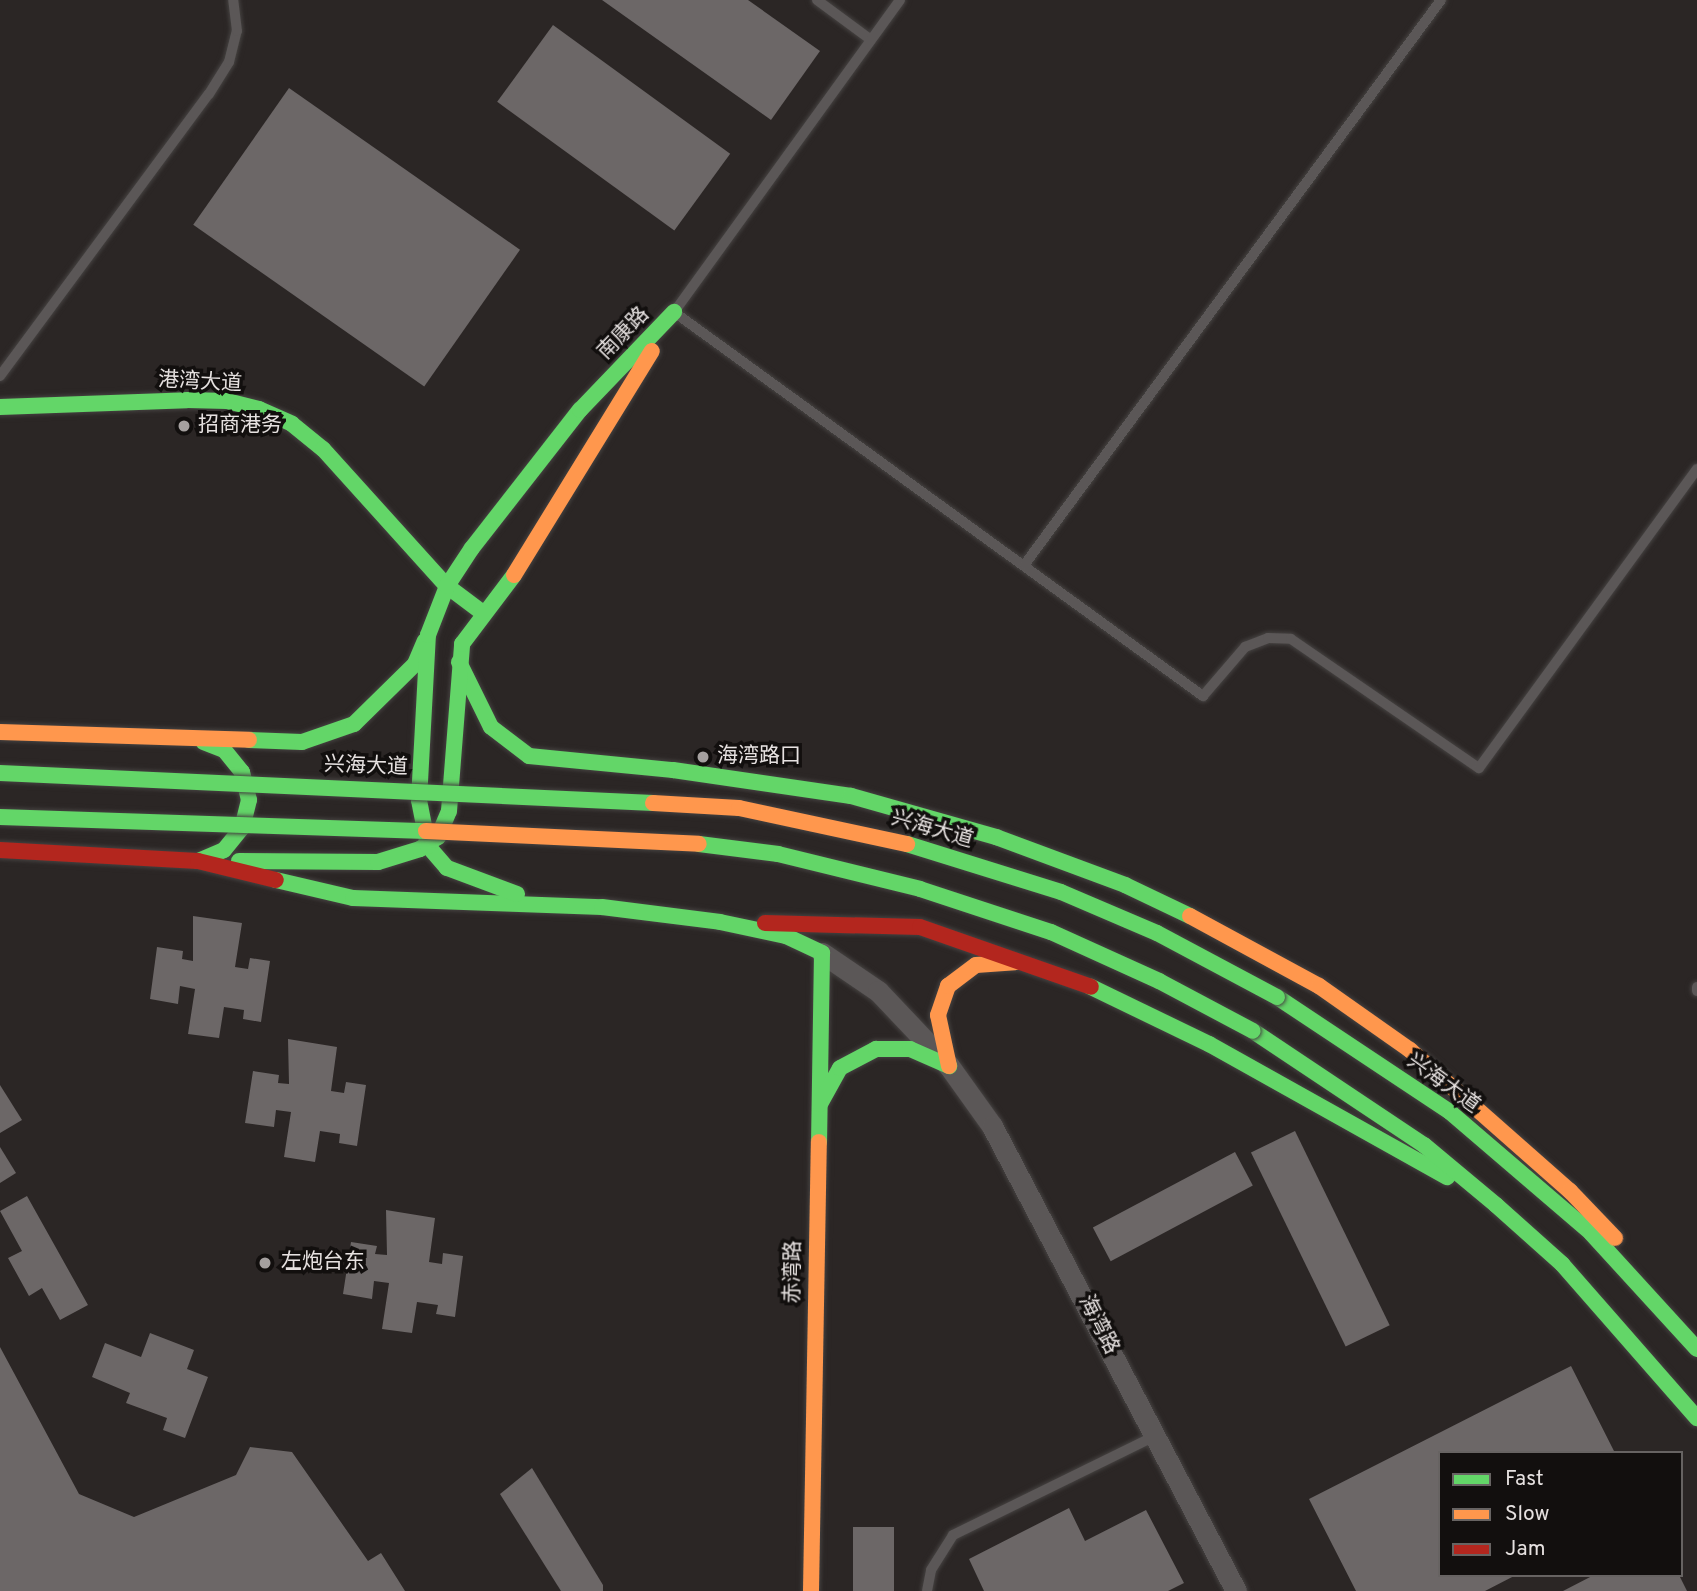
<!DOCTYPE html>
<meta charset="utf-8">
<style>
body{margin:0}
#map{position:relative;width:1697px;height:1591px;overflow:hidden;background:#2b2625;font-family:Overpass,"Noto Sans SC",sans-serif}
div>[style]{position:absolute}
.building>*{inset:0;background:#6c6767;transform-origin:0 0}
.roads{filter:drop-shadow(0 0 2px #454241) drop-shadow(0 0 2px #454241)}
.lane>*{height:10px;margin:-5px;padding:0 5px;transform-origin:5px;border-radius:5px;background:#5b5757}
.street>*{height:21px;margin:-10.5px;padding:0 10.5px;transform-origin:10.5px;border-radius:10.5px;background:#5b5757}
.fast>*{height:16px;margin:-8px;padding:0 8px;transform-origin:8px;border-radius:8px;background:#63d668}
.slow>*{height:16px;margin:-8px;padding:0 8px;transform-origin:8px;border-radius:8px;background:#ff974d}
.jam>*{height:16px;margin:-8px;padding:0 8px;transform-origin:8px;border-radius:8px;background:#b3261e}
.bridges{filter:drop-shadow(0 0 2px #454241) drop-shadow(0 0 2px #454241)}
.fast-bridge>*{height:16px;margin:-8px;padding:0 8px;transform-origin:8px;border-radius:8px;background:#63d668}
.slow-bridge>*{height:16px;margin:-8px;padding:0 8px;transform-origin:8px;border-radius:8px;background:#ff974d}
.dots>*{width:19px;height:19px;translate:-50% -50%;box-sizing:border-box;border:4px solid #120f0e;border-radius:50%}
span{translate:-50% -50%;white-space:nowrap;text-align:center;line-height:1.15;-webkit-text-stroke:7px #120f0e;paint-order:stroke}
.street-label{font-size:21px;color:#e6e1e0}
.poi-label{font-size:21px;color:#e6e1e0}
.left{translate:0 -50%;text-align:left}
.legend{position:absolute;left:1438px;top:1451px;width:245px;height:126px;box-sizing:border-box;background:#120f0e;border:2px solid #676362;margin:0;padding:9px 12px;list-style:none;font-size:21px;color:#e6e1e0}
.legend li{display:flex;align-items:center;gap:14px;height:35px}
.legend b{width:35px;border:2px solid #676362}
</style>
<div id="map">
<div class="building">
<div style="clip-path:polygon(602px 0,748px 0,820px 51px,771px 120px)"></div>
<div style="left:553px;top:25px;width:219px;height:95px;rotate:36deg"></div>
<div style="left:289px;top:88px;width:282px;height:167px;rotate:35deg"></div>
<div style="clip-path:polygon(193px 916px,242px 923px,235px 967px,248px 969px,250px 958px,270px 961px,261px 1022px,243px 1019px,244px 1010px,224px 1007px,219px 1038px,188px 1034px,195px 989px,180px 986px,178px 1004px,150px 999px,157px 947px,183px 951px,182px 959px,193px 961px)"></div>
<div style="clip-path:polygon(288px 1039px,337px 1047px,331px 1091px,344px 1093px,346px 1082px,366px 1085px,357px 1146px,339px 1143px,340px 1134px,320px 1131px,315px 1162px,284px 1157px,291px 1112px,276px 1110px,274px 1127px,245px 1123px,253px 1071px,279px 1075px,278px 1083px,289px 1084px)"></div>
<div style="clip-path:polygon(0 1085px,22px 1120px,0 1133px)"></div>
<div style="left:1295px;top:1131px;width:216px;height:49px;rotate:64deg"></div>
<div style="clip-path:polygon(0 1147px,16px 1173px,0 1183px)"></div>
<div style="left:1235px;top:1152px;width:38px;height:161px;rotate:62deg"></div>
<div style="clip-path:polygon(27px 1196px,88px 1305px,60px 1320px,42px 1288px,29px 1296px,8px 1258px,22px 1251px,0 1211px)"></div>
<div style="clip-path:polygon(386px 1210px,435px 1218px,429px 1262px,442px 1264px,443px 1253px,463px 1256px,455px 1317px,436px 1314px,438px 1305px,417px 1302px,412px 1333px,382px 1329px,389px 1283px,374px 1281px,372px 1299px,343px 1294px,351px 1242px,377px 1246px,375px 1254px,387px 1255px)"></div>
<div style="clip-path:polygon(150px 1333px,194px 1350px,187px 1369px,208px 1377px,185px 1438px,163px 1430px,167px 1418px,126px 1403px,130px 1393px,92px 1377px,105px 1343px,141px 1357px)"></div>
<div style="clip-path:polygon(0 1347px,79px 1494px,134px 1517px,236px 1475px,250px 1447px,292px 1452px,368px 1561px,381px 1553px,405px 1591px,0 1591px)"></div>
<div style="clip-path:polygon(1571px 1366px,1615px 1453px,1440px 1453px,1440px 1575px,1516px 1575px,1485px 1591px,1356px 1591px,1309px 1499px)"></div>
<div style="clip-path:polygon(532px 1468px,603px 1585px,603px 1591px,561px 1591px,500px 1494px)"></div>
<div style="clip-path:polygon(1069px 1508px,1085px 1541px,1146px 1510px,1184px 1583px,1168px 1591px,984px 1591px,969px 1559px)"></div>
<div style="left:853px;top:1527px;width:41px;height:64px"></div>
<div style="clip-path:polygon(1594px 1575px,1679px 1575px,1687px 1591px,1563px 1591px)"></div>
</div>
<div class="roads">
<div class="lane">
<div style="left:817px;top:0;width:67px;rotate:36.5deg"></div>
<div style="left:900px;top:0;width:385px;rotate:125.9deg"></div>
<div style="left:674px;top:312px;width:654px;rotate:35.98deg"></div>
<div style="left:1203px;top:696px;width:65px;rotate:-49.4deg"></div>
<div style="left:1245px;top:647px;width:25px;rotate:-21deg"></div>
<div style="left:1268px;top:638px;width:23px;rotate:2deg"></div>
<div style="left:1291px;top:639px;width:228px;rotate:34.5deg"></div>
<div style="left:1479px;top:768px;width:370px;rotate:-53.9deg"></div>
<div style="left:0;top:376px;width:351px;rotate:-53.5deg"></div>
<div style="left:209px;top:94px;width:38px;rotate:-58deg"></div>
<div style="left:229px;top:62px;width:32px;rotate:-76deg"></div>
<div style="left:237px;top:31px;width:31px;rotate:-97deg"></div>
<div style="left:1025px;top:564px;width:701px;rotate:-53.59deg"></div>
<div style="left:1697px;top:987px;width:4px;rotate:90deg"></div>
<div style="left:927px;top:1591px;width:21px;rotate:-79deg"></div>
<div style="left:931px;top:1570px;width:41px;rotate:-57.8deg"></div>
<div style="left:953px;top:1535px;width:225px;rotate:-26.1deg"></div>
</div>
<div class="street">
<div style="left:822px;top:953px;width:68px;rotate:34.2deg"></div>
<div style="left:878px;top:991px;width:103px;rotate:46.6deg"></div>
<div style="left:949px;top:1066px;width:74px;rotate:54.4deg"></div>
<div style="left:992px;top:1126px;width:525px;rotate:62.31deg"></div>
</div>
<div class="fast">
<div style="left:0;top:407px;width:187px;rotate:-2.1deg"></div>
<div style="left:187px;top:400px;width:40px;rotate:1.4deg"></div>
<div style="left:227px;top:401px;width:33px;rotate:14deg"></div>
<div style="left:259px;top:409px;width:36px;rotate:24deg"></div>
<div style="left:292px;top:424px;width:40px;rotate:39deg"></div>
<div style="left:323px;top:449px;width:185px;rotate:47.9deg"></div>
<div style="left:447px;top:586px;width:45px;rotate:36.9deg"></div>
<div style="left:459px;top:662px;width:72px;rotate:63.8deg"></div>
<div style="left:491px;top:727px;width:48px;rotate:37.3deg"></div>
<div style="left:529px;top:756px;width:145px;rotate:5.6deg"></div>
<div style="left:673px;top:770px;width:180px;rotate:8.3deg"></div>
<div style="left:851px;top:796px;width:151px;rotate:15.8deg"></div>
<div style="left:996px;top:837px;width:138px;rotate:20.4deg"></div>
<div style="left:1125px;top:885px;width:72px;rotate:25.5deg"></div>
<div style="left:249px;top:740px;width:53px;rotate:2.2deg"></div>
<div style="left:302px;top:742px;width:55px;rotate:-19.1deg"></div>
<div style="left:354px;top:724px;width:86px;rotate:-44.5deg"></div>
<div style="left:415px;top:664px;width:25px;rotate:-67deg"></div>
<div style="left:198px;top:861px;width:28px;rotate:-23deg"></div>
<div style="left:224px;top:850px;width:28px;rotate:-51deg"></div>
<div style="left:242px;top:828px;width:29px;rotate:-76deg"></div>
<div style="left:249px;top:800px;width:29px;rotate:-104deg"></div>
<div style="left:242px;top:772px;width:28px;rotate:-129deg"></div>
<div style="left:224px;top:750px;width:22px;rotate:-159deg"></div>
<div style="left:239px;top:861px;width:139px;rotate:0.4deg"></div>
<div style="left:378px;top:862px;width:44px;rotate:-17.2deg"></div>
<div style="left:420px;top:849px;width:22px;rotate:-34deg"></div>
<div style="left:438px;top:837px;width:28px;rotate:-67deg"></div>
<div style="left:449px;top:811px;width:168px;rotate:-85.5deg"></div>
<div style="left:462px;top:644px;width:86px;rotate:-53deg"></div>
<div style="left:276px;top:880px;width:79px;rotate:13.2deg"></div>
<div style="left:353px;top:898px;width:249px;rotate:2.1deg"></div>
<div style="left:602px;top:907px;width:119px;rotate:7.2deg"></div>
<div style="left:720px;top:922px;width:67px;rotate:12deg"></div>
<div style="left:786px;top:936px;width:40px;rotate:25deg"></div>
<div style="left:822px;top:953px;width:189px;rotate:90.9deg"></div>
<div style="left:517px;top:894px;width:75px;rotate:-159.6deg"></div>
<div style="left:447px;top:868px;width:29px;rotate:-131deg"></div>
<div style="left:428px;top:846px;width:47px;rotate:-101.1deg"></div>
<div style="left:419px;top:800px;width:165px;rotate:-86.9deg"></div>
<div style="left:428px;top:635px;width:53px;rotate:-68.8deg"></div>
<div style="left:447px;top:586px;width:45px;rotate:-56.7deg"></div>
<div style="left:472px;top:548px;width:175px;rotate:-52deg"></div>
<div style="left:580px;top:410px;width:136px;rotate:-46.2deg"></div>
<div style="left:1091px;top:987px;width:131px;rotate:25.8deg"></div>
<div style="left:1209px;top:1044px;width:273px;rotate:29.2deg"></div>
<div style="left:1277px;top:997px;width:208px;rotate:33.6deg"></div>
<div style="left:1450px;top:1112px;width:186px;rotate:40.6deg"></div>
<div style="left:1591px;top:1233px;width:157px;rotate:47.6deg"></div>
<div style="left:1253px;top:1031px;width:206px;rotate:33.7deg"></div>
<div style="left:1424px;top:1145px;width:94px;rotate:39.8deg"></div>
<div style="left:1496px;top:1205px;width:89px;rotate:41.8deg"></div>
<div style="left:1562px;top:1264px;width:205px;rotate:48.8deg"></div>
<div style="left:820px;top:1104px;width:41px;rotate:-60.9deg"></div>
<div style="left:840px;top:1068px;width:41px;rotate:-27.8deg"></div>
<div style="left:876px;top:1049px;width:34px"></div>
<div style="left:910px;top:1049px;width:43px;rotate:23.6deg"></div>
</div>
<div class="slow">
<div style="left:514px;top:575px;width:263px;rotate:-58.4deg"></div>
<div style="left:0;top:732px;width:249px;rotate:1.8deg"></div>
<div style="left:1190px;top:916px;width:147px;rotate:28.5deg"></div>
<div style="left:1319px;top:986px;width:111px;rotate:35.1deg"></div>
<div style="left:1410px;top:1050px;width:213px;rotate:41.4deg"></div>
<div style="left:1570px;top:1191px;width:65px;rotate:46.2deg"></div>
<div style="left:949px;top:1066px;width:52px;rotate:-102.2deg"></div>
<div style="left:938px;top:1015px;width:31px;rotate:-71deg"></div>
<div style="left:948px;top:986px;width:35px;rotate:-37deg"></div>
<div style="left:976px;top:965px;width:39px;rotate:-4deg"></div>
<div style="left:811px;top:1591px;width:449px;rotate:-89deg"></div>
</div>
<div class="jam">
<div style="left:0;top:850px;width:198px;rotate:3.2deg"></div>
<div style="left:198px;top:861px;width:80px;rotate:13.7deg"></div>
<div style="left:765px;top:923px;width:155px;rotate:1.5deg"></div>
<div style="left:920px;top:927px;width:181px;rotate:19.3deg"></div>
</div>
</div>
<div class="bridges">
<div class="fast-bridge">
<div style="left:0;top:773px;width:654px;rotate:2.63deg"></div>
<div style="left:0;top:817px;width:426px;rotate:1.9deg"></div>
<div style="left:699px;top:844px;width:80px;rotate:7.2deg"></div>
<div style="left:778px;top:854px;width:146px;rotate:13.8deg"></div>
<div style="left:920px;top:889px;width:138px;rotate:18.2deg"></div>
<div style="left:1051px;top:932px;width:119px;rotate:24.4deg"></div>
<div style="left:1159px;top:981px;width:106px;rotate:28deg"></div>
<div style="left:907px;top:844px;width:161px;rotate:17.3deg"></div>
<div style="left:1061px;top:892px;width:104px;rotate:23.1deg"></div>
<div style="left:1157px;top:933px;width:136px;rotate:28.1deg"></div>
</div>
<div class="slow-bridge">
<div style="left:653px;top:803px;width:86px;rotate:3.3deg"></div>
<div style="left:739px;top:808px;width:172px;rotate:12.1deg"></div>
<div style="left:426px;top:831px;width:273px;rotate:2.7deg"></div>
</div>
</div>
<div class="dots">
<div style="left:184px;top:426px;background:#a5a09f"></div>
<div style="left:703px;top:757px;background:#a5a09f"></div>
<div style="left:265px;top:1263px;background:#a5a09f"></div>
</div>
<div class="street-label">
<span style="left:624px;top:334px;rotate:-46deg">南康路</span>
<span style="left:200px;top:383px;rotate:3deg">港湾大道</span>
<span style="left:366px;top:767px;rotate:2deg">兴海大道</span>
<span style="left:932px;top:830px;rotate:16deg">兴海大道</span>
<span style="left:1443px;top:1084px;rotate:36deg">兴海大道</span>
<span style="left:794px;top:1272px;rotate:-89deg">赤湾路</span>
<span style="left:1098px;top:1325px;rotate:63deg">海湾路</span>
</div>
<div class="poi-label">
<span class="left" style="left:198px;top:426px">招商港务</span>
<span class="left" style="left:717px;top:757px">海湾路口</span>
<span class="left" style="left:281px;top:1263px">左炮台东</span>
</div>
<ul class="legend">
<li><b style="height:9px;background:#63d668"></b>Fast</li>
<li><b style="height:9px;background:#ff974d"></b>Slow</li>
<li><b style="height:9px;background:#b3261e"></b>Jam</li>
</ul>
</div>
